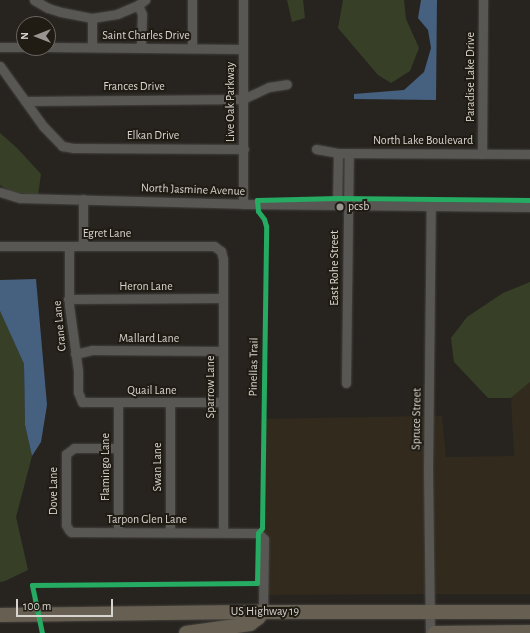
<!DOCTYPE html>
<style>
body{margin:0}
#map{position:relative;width:530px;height:633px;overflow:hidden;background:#272420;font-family:"Alegreya Sans",sans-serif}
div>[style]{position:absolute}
.built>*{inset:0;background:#312a1d}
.green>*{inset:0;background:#374027}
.water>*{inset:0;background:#466080}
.roads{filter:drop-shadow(0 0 1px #43413d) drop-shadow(0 0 1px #43413d)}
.minor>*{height:9px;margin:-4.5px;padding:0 4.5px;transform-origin:4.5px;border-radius:4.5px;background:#595754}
.highway>*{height:14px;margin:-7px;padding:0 7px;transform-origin:7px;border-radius:7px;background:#676052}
.cycleway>*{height:5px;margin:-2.5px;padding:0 2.5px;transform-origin:2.5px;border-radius:2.5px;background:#26ab63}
.dots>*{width:11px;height:11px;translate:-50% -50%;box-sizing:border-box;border:2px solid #201c14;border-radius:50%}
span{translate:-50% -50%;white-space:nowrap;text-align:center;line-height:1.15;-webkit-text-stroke:4px #201c14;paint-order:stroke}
.street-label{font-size:12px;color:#d7d4cf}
.poi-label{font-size:12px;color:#d7d4cf}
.left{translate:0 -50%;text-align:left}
.north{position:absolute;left:16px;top:16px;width:40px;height:40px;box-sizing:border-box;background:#201c14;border:1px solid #69665f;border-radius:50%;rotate:270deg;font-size:11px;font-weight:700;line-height:16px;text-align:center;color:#d7d4cf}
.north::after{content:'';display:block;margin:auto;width:14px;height:18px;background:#999692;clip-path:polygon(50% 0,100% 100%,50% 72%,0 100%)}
.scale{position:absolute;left:16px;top:599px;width:97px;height:18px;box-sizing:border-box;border:2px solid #d7d4cf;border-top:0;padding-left:5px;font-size:12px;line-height:14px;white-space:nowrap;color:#d7d4cf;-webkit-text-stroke:3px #201c14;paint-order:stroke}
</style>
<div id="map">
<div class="built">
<div style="clip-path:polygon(530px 382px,530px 594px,434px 594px,433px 416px,442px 416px,446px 457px,514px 456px,511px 398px)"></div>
<div style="clip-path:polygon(425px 416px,426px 594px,267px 595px,269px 541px,268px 536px,261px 530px,261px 419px)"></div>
</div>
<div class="green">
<div style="clip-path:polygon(287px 0,303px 0,305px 18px,292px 22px)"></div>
<div style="clip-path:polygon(343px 0,404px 0,406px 19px,419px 48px,410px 71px,391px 83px,378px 75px,338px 28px)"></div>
<div style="clip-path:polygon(0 133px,17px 148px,41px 174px,38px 195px,11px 192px,0 185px)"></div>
<div style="clip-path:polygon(530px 282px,530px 382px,511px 398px,488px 398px,454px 362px,451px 338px,467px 317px,503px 293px)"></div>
<div style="clip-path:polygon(0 311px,24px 364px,25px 425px,32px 456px,16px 517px,28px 570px,5px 581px,0 582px)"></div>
</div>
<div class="water">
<div style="clip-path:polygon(421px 0,437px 0,436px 100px,354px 99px,354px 94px,404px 90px,424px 72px,431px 48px,428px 30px,418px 18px)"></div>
<div style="clip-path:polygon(36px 279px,47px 405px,41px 442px,32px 456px,25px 425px,24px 364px,0 311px,0 280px)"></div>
</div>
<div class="roads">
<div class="minor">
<div style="left:34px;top:0;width:16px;rotate:30deg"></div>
<div style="left:48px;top:8px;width:14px;rotate:17deg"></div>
<div style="left:61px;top:12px;width:32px;rotate:11deg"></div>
<div style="left:92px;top:18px;width:25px;rotate:-9deg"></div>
<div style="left:117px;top:14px;width:23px;rotate:-23deg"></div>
<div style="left:138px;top:5px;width:9px;rotate:-36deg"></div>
<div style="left:192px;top:0;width:48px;rotate:90deg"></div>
<div style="left:243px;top:0;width:204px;rotate:90deg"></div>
<div style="left:138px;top:5px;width:10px;rotate:66deg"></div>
<div style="left:142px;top:14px;width:34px;rotate:92deg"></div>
<div style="left:0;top:47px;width:24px"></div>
<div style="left:48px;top:47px;width:195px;rotate:0.6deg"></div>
<div style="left:92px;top:47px;width:29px;rotate:-90deg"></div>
<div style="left:0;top:66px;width:74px;rotate:54.4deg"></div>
<div style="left:43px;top:126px;width:28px;rotate:46deg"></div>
<div style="left:62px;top:146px;width:11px;rotate:10deg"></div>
<div style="left:73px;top:148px;width:171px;rotate:0.3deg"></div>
<div style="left:25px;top:101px;width:218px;rotate:-0.5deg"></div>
<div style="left:243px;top:99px;width:29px;rotate:-25deg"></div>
<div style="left:269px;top:87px;width:18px;rotate:-9deg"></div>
<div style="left:316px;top:149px;width:22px;rotate:10deg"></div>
<div style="left:338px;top:153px;width:192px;rotate:0.3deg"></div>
<div style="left:482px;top:154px;width:154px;rotate:-89.6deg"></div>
<div style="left:0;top:192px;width:21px;rotate:17deg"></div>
<div style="left:20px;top:198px;width:223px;rotate:1.5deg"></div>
<div style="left:243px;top:204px;width:287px;rotate:0.6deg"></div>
<div style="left:337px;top:205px;width:52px;rotate:-88.9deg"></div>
<div style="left:0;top:246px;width:214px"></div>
<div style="left:214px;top:246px;width:9px;rotate:36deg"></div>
<div style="left:221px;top:251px;width:8px;rotate:76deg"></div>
<div style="left:223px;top:259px;width:273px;rotate:90deg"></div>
<div style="left:69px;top:246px;width:59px;rotate:90deg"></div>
<div style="left:69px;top:305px;width:67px;rotate:82.2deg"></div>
<div style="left:78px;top:371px;width:21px;rotate:90deg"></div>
<div style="left:78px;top:392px;width:11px;rotate:68deg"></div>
<div style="left:82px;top:402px;width:141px"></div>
<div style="left:83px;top:246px;width:47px;rotate:-90deg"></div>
<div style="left:68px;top:299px;width:155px;rotate:-0.4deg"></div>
<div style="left:75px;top:354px;width:17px;rotate:-13deg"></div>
<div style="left:92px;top:350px;width:131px;rotate:0.4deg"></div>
<div style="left:346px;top:383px;width:230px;rotate:-89.3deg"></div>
<div style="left:170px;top:403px;width:129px;rotate:90deg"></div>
<div style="left:118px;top:448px;width:44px;rotate:180deg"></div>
<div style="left:74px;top:448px;width:10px;rotate:143deg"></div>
<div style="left:66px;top:454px;width:71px;rotate:90deg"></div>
<div style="left:66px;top:525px;width:6px;rotate:59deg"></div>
<div style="left:69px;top:530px;width:3px;rotate:45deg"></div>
<div style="left:71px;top:532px;width:187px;rotate:0.3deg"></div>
<div style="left:258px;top:533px;width:8px;rotate:45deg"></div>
<div style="left:264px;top:539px;width:73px;rotate:90.8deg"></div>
<div style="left:118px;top:532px;width:129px;rotate:-90deg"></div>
<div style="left:430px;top:633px;width:162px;rotate:-90.7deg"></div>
<div style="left:428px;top:471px;width:265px;rotate:-89.4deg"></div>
</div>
<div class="highway">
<div style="left:0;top:615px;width:263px;rotate:-0.7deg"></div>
<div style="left:263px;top:612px;width:267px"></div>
<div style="left:186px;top:633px;width:65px;rotate:-8deg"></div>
<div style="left:250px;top:624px;width:10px;rotate:-37deg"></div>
<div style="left:258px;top:618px;width:8px;rotate:-50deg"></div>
<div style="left:435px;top:633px;width:95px;rotate:-0.6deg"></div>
</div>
</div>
<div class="cycleway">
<div style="left:42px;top:633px;width:49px;rotate:-101.8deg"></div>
<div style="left:32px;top:585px;width:225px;rotate:-0.5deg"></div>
<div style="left:257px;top:583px;width:50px;rotate:-88.9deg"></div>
<div style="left:258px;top:533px;width:6px;rotate:-51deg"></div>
<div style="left:262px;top:528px;width:302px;rotate:-89.2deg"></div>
<div style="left:266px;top:226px;width:7px;rotate:-106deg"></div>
<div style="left:264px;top:219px;width:10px;rotate:-127deg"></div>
<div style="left:258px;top:211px;width:11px;rotate:-95deg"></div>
<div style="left:257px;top:200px;width:81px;rotate:-1.4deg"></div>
<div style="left:338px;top:198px;width:192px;rotate:0.6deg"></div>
</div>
<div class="dots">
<div style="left:340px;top:207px;background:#999692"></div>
</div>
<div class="street-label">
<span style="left:146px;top:36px">Saint Charles Drive</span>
<span style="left:471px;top:77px;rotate:-90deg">Paradise Lake Drive</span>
<span style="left:134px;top:87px">Frances Drive</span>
<span style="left:231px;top:102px;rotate:-90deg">Live Oak Parkway</span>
<span style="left:153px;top:136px">Elkan Drive</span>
<span style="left:423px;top:141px">North Lake Boulevard</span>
<span style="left:193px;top:190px;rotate:2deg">North Jasmine Avenue</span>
<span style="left:107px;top:234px">Egret Lane</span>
<span style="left:335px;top:268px;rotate:-90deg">East Rohe Street</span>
<span style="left:146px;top:287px">Heron Lane</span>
<span style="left:60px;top:326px;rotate:-96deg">Crane Lane</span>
<span style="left:149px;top:339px">Mallard Lane</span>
<span style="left:254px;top:367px;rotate:-89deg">Pinellas Trail</span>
<span style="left:211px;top:387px;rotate:-90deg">Sparrow Lane</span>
<span style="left:152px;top:391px">Quail Lane</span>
<span style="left:417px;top:419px;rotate:-89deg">Spruce Street</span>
<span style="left:106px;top:467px;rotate:-90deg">Flamingo Lane</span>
<span style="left:158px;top:467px;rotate:-90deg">Swan Lane</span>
<span style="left:54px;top:491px;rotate:-90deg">Dove Lane</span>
<span style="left:147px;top:520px">Tarpon Glen Lane</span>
<span style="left:265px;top:612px">US Highway 19</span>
</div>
<div class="poi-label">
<span class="left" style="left:348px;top:207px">pcsb</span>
</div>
<div class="north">N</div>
<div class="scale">100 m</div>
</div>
